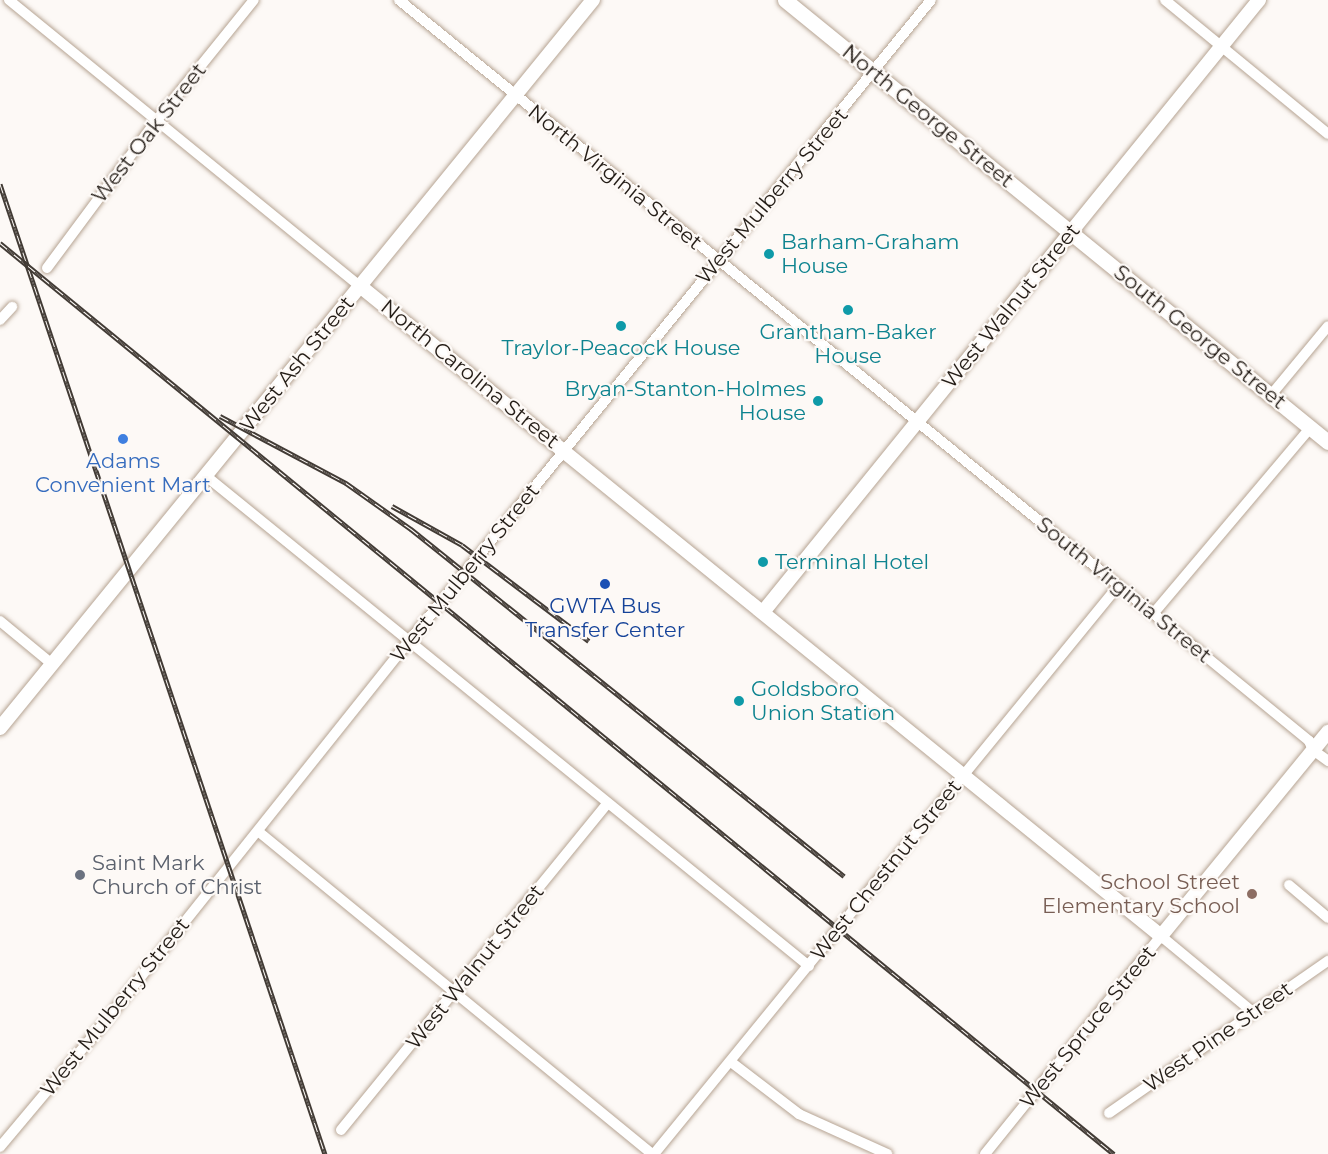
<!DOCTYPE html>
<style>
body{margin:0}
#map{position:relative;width:1328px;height:1154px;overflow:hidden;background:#fdf9f6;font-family:Montserrat,sans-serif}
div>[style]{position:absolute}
.roads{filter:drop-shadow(0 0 2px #b6a493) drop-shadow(0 0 2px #b6a493)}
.street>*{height:10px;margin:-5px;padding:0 5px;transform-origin:5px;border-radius:5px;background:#fff}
.secondary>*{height:14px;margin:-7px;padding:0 7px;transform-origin:7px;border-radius:7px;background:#fff}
.primary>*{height:15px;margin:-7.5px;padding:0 7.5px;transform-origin:7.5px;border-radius:7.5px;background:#fff}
.rail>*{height:5px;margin-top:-2.5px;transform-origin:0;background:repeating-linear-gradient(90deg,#fdf9f6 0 9px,#423b35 0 18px);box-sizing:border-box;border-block:2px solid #423b35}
.dots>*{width:16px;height:16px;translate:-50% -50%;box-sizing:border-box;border:3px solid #fdf9f6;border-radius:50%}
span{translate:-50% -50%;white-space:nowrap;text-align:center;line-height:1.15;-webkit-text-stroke:4.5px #fdf9f6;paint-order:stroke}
.street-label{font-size:21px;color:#241d17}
.culture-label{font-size:21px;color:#0d838f}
.left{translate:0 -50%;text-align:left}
.right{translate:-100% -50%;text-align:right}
.shop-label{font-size:21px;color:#366cbe}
.transit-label{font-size:21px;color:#164399}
.worship-label{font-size:21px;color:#5b616d}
.education-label{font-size:21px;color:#785e54}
</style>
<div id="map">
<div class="roads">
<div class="street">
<div style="left:9px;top:0;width:453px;rotate:39.2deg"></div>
<div style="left:399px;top:0;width:1030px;rotate:39.13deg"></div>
<div style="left:1198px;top:650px;width:144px;rotate:39.3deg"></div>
<div style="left:1309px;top:741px;width:10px;rotate:66deg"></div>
<div style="left:1313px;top:750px;width:19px;rotate:36deg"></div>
<div style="left:1165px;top:0;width:211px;rotate:39.4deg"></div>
<div style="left:47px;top:268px;width:184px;rotate:-53.4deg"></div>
<div style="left:157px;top:120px;width:154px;rotate:-51.1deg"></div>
<div style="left:0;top:320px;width:18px;rotate:-47deg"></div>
<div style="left:1271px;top:395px;width:89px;rotate:-50.4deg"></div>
<div style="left:206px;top:476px;width:777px;rotate:39.1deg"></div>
<div style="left:1153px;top:614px;width:243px;rotate:-49.8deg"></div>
<div style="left:0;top:621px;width:67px;rotate:39.6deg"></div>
<div style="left:259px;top:832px;width:508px;rotate:39.33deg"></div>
<div style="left:1289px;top:885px;width:51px;rotate:40.2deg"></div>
<div style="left:731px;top:1062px;width:86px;rotate:37.4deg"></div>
<div style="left:799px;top:1114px;width:97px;rotate:24.4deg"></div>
<div style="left:1109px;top:1113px;width:267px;rotate:-34.8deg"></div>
<div style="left:341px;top:1130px;width:422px;rotate:-50.8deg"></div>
<div style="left:0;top:1147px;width:162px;rotate:-50deg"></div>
<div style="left:104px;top:1023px;width:490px;rotate:-51.4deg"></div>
<div style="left:410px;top:640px;width:825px;rotate:-50.85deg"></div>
<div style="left:654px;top:1154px;width:733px;rotate:-50.75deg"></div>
<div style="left:985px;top:1154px;width:280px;rotate:-51.1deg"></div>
<div style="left:1161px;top:936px;width:119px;rotate:39.6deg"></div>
</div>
<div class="secondary">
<div style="left:360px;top:286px;width:1032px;rotate:39.06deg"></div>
<div style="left:1161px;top:936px;width:264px;rotate:-50.7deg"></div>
<div style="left:763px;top:612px;width:788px;rotate:-50.98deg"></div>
<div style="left:0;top:728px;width:939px;rotate:-50.84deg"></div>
</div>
<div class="primary">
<div style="left:785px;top:0;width:700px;rotate:39.15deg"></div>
</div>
</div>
<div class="rail">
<div style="left:0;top:184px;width:1023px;rotate:71.48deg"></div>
<div style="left:0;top:243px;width:1439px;rotate:39.28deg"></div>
<div style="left:220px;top:416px;width:143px;rotate:28deg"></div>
<div style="left:346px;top:483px;width:80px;rotate:35.3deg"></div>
<div style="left:411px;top:529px;width:555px;rotate:38.71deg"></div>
<div style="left:392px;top:506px;width:80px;rotate:29.1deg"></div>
<div style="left:462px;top:545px;width:159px;rotate:37.1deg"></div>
</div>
<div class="dots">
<div style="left:769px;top:254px;background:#0f9aa8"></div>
<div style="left:848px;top:310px;background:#0f9aa8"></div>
<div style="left:621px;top:326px;background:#0f9aa8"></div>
<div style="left:818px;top:401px;background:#0f9aa8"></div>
<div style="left:123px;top:439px;background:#3f7fe0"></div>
<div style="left:763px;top:562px;background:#0f9aa8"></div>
<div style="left:605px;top:584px;background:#1a4fb4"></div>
<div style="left:739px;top:701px;background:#0f9aa8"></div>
<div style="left:80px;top:875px;background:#6b7280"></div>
<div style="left:1252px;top:894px;background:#8d6e63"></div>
</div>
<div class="street-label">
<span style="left:928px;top:116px;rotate:39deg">North George Street</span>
<span style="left:149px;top:133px;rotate:-52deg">West Oak Street</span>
<span style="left:615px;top:177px;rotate:39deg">North Virginia Street</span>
<span style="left:772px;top:196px;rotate:-50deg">West Mulberry Street</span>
<span style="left:1011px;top:306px;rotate:-51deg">West Walnut Street</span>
<span style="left:1200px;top:337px;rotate:39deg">South George Street</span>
<span style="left:297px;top:364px;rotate:-51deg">West Ash Street</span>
<span style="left:470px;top:374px;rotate:39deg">North Carolina Street</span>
<span style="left:465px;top:573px;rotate:-51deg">West Mulberry Street</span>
<span style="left:1124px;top:590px;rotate:39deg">South Virginia Street</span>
<span style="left:886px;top:870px;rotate:-51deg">West Chestnut Street</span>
<span style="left:475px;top:967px;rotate:-51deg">West Walnut Street</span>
<span style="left:115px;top:1007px;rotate:-51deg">West Mulberry Street</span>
<span style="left:1088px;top:1027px;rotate:-51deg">West Spruce Street</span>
<span style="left:1218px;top:1037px;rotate:-35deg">West Pine Street</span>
</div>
<div class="culture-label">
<span class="left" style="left:781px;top:254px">Barham-Graham<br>House</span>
<span style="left:848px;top:344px">Grantham-Baker<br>House</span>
<span style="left:621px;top:348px">Traylor-Peacock House</span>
<span class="right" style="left:806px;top:401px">Bryan-Stanton-Holmes<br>House</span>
<span class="left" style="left:775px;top:562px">Terminal Hotel</span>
<span class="left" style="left:751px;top:701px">Goldsboro<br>Union Station</span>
</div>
<div class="shop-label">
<span style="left:123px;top:473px">Adams<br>Convenient Mart</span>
</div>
<div class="transit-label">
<span style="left:605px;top:618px">GWTA Bus<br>Transfer Center</span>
</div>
<div class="worship-label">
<span class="left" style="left:92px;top:875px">Saint Mark<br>Church of Christ</span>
</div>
<div class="education-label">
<span class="right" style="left:1240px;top:894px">School Street<br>Elementary School</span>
</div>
</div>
